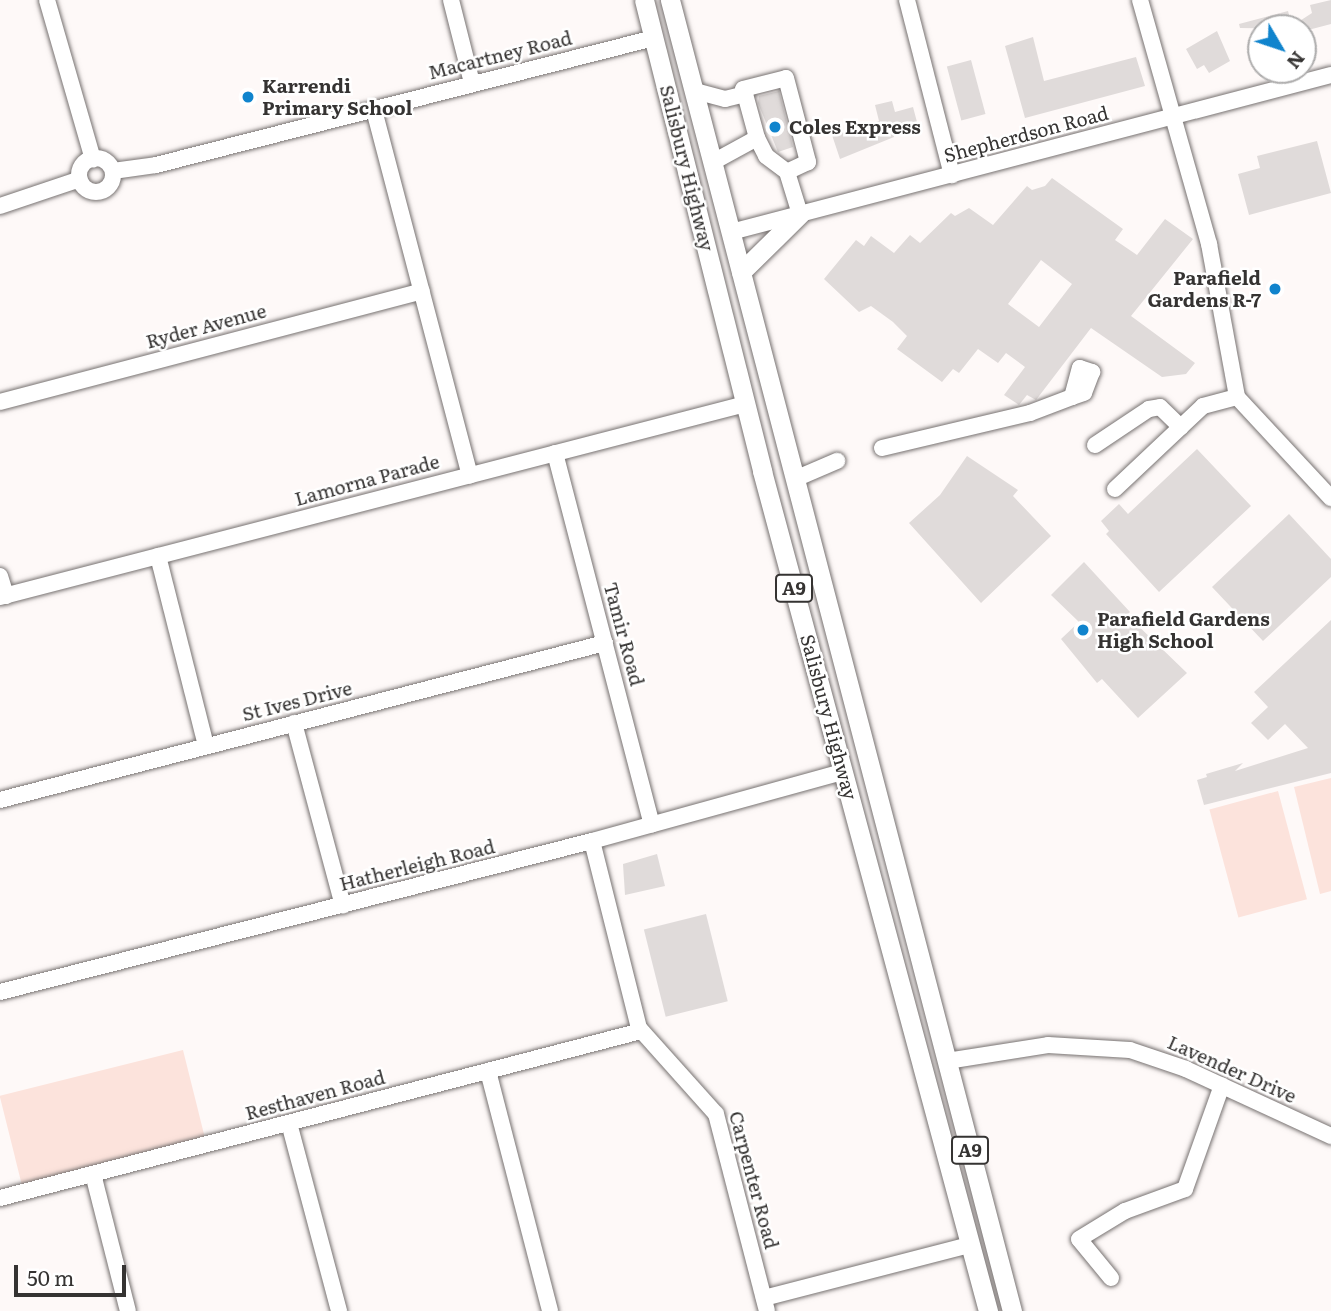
<!DOCTYPE html>
<style>
body{margin:0}
#map{position:relative;width:1331px;height:1311px;overflow:hidden;background:#fef9f8;font-family:Literata,serif}
div>[style]{position:absolute}
.green>*{inset:0;background:#fce3dc;transform-origin:0 0}
.building>*{inset:0;background:#e0dbda;transform-origin:0 0}
.roads{filter:drop-shadow(0 0 2px #777271) drop-shadow(0 0 2px #777271)}
.minor>*{height:16px;margin:-8px;padding:0 8px;transform-origin:8px;border-radius:8px;background:#fff}
.minor>.ring{margin:-8px;padding:0;box-sizing:content-box;background:none;border:16px solid #fff;border-radius:50%}
.major>*{height:19px;margin:-9.5px;padding:0 9.5px;transform-origin:9.5px;border-radius:9.5px;background:#fff}
.dots>*{width:19px;height:19px;translate:-50% -50%;box-sizing:border-box;border:4px solid #fff;border-radius:50%}
span{translate:-50% -50%;white-space:nowrap;text-align:center;line-height:1.15;-webkit-text-stroke:5px #fff;paint-order:stroke}
.shield-label span{padding:2px 5px;background:#fff;border:2px solid;border-radius:5px;-webkit-text-stroke-width:0}
.shield-label{font-size:18px;color:#353332;font-weight:700}
.street-label{font-size:19px;color:#353332}
.poi-label{font-size:19px;color:#353332;font-weight:700}
.left{translate:0 -50%;text-align:left}
.right{translate:-100% -50%;text-align:right}
.north{position:absolute;left:1247px;top:14px;width:70px;height:70px;box-sizing:border-box;background:#fff;border:2px solid #aeadad;border-radius:50%;rotate:129deg;font-size:19px;font-weight:700;line-height:28px;text-align:center;color:#353332}
.north::after{content:'';display:block;margin:auto;width:24px;height:32px;background:#1084cd;clip-path:polygon(50% 0,100% 100%,50% 72%,0 100%)}
.scale{position:absolute;left:14px;top:1265px;width:112px;height:32px;box-sizing:border-box;border:4px solid #353332;border-top:0;padding-left:9px;font-size:21px;line-height:24px;white-space:nowrap;color:#353332;-webkit-text-stroke:5px #fff;paint-order:stroke}
</style>
<div id="map">
<div class="green">
<div style="clip-path:polygon(1331px 778px,1331px 891px,1320px 894px,1294px 787px)"></div>
<div style="left:1278px;top:791px;width:112px;height:71px;rotate:75deg"></div>
<div style="left:183px;top:1050px;width:97px;height:189px;rotate:76deg"></div>
</div>
<div class="building">
<div style="clip-path:polygon(1331px 0,1331px 24px,1312px 29px,1240px 28px,1239px 24px,1288px 11px,1292px 26px,1312px 13px,1310px 5px)"></div>
<div style="clip-path:polygon(1217px 31px,1230px 61px,1209px 73px,1204px 65px,1197px 69px,1186px 49px)"></div>
<div style="clip-path:polygon(1033px 37px,1044px 81px,1136px 57px,1145px 86px,1025px 118px,1005px 46px)"></div>
<div style="left:971px;top:60px;width:56px;height:25px;rotate:75deg"></div>
<div style="clip-path:polygon(779px 91px,793px 147px,778px 152px,758px 103px,759px 96px)"></div>
<div style="clip-path:polygon(892px 101px,895px 112px,913px 107px,917px 122px,892px 129px,894px 137px,840px 159px,832px 135px,879px 121px,875px 105px)"></div>
<div style="clip-path:polygon(1317px 141px,1331px 193px,1249px 215px,1238px 174px,1260px 168px,1257px 156px)"></div>
<div style="clip-path:polygon(evenodd,1052px 178px,1123px 229px,1115px 240px,1137px 255px,1165px 219px,1193px 239px,1131px 316px,1195px 363px,1186px 374px,1162px 377px,1091px 328px,1036px 400px,1027px 395px,1019px 405px,1004px 395px,1025px 367px,1006px 353px,998px 363px,978px 349px,959px 373px,953px 369px,942px 382px,897px 349px,907px 336px,893px 322px,871px 306px,859px 312px,824px 279px,856px 240px,864px 246px,871px 236px,894px 253px,910px 235px,920px 243px,951px 213px,955px 216px,969px 208px,993px 225px,1027px 186px,1032px 190px,1045px 186px,1052px 178px,1041px 260px,1072px 284px,1039px 327px,1008px 304px,1041px 260px)"></div>
<div style="clip-path:polygon(1197px 449px,1251px 506px,1159px 592px,1106px 534px,1109px 531px,1101px 521px,1119px 504px,1128px 514px)"></div>
<div style="clip-path:polygon(967px 456px,1018px 490px,1013px 496px,1051px 536px,981px 603px,909px 523px,940px 495px)"></div>
<div style="clip-path:polygon(1289px 514px,1331px 559px,1331px 577px,1263px 641px,1212px 587px)"></div>
<div style="clip-path:polygon(1084px 562px,1130px 612px,1127px 615px,1187px 673px,1138px 718px,1102px 679px,1097px 683px,1061px 639px,1079px 622px,1051px 595px)"></div>
<div style="clip-path:polygon(1331px 620px,1331px 773px,1204px 805px,1197px 780px,1207px 777px,1206px 774px,1243px 763px,1235px 771px,1308px 748px,1285px 724px,1268px 740px,1251px 723px,1268px 707px,1254px 692px)"></div>
<div style="clip-path:polygon(657px 854px,665px 886px,625px 895px,623px 864px)"></div>
<div style="left:706px;top:914px;width:90px;height:64px;rotate:76deg"></div>
</div>
<div class="roads">
<div class="minor">
<div style="left:47px;top:0;width:166px;rotate:73.9deg"></div>
<div style="left:451px;top:0;width:86px;rotate:75.8deg"></div>
<div style="left:907px;top:0;width:181px;rotate:75.6deg"></div>
<div style="left:1140px;top:0;width:254px;rotate:74.2deg"></div>
<div style="left:1209px;top:244px;width:156px;rotate:79.6deg"></div>
<div style="left:1237px;top:397px;width:138px;rotate:47.1deg"></div>
<div style="left:695px;top:91px;width:31px;rotate:15deg"></div>
<div style="left:725px;top:99px;width:21px;rotate:-14deg"></div>
<div style="left:745px;top:94px;width:46px;rotate:74.7deg"></div>
<div style="left:757px;top:138px;width:50px;rotate:151.4deg"></div>
<div style="left:745px;top:94px;width:5px;rotate:-112deg"></div>
<div style="left:743px;top:89px;width:44px;rotate:-14.3deg"></div>
<div style="left:786px;top:78px;width:87px;rotate:75.3deg"></div>
<div style="left:808px;top:162px;width:23px;rotate:155deg"></div>
<div style="left:374px;top:110px;width:378px;rotate:75.3deg"></div>
<div style="left:757px;top:138px;width:20px;rotate:63deg"></div>
<div style="left:766px;top:156px;width:26px;rotate:37deg"></div>
<div style="left:787px;top:172px;width:44px;rotate:72.8deg"></div>
<div class="ring" style="left:79px;top:158px;width:18px;height:18px"></div>
<div style="left:113px;top:171px;width:43px;rotate:-7.9deg"></div>
<div style="left:156px;top:165px;width:514px;rotate:-14.31deg"></div>
<div style="left:0;top:206px;width:84px;rotate:-18.6deg"></div>
<div style="left:731px;top:232px;width:620px;rotate:-14.66deg"></div>
<div style="left:0;top:402px;width:436px;rotate:-14.7deg"></div>
<div style="left:1095px;top:445px;width:65px;rotate:-33.7deg"></div>
<div style="left:1149px;top:409px;width:11px;rotate:-10deg"></div>
<div style="left:1160px;top:407px;width:29px;rotate:44deg"></div>
<div style="left:882px;top:448px;width:152px;rotate:-13.3deg"></div>
<div style="left:1030px;top:413px;width:45px;rotate:-20.9deg"></div>
<div style="left:1072px;top:397px;width:30px;rotate:-75deg"></div>
<div style="left:1080px;top:368px;width:13px;rotate:18deg"></div>
<div style="left:1092px;top:372px;width:22px;rotate:111deg"></div>
<div style="left:1084px;top:393px;width:13px;rotate:162deg"></div>
<div style="left:555px;top:453px;width:384px;rotate:75.4deg"></div>
<div style="left:795px;top:479px;width:46px;rotate:-23.2deg"></div>
<div style="left:1115px;top:489px;width:121px;rotate:-43.3deg"></div>
<div style="left:1203px;top:406px;width:35px;rotate:-15deg"></div>
<div style="left:158px;top:556px;width:196px;rotate:75.8deg"></div>
<div style="left:0;top:576px;width:21px;rotate:73deg"></div>
<div style="left:0;top:597px;width:770px;rotate:-14.52deg"></div>
<div style="left:294px;top:723px;width:189px;rotate:75deg"></div>
<div style="left:0;top:800px;width:625px;rotate:-14.55deg"></div>
<div style="left:592px;top:841px;width:193px;rotate:75.9deg"></div>
<div style="left:639px;top:1028px;width:115px;rotate:48.2deg"></div>
<div style="left:716px;top:1114px;width:203px;rotate:75.5deg"></div>
<div style="left:0;top:992px;width:611px;rotate:-14.31deg"></div>
<div style="left:592px;top:841px;width:260px;rotate:-15.4deg"></div>
<div style="left:947px;top:1061px;width:102px;rotate:-9deg"></div>
<div style="left:1048px;top:1045px;width:82px;rotate:3.5deg"></div>
<div style="left:1130px;top:1050px;width:59px;rotate:18.7deg"></div>
<div style="left:1186px;top:1069px;width:160px;rotate:24.8deg"></div>
<div style="left:488px;top:1071px;width:248px;rotate:75.5deg"></div>
<div style="left:289px;top:1123px;width:195px;rotate:75.1deg"></div>
<div style="left:93px;top:1174px;width:141px;rotate:75.7deg"></div>
<div style="left:0;top:1198px;width:662px;rotate:-14.6deg"></div>
<div style="left:1111px;top:1278px;width:50px;rotate:-129.4deg"></div>
<div style="left:1079px;top:1239px;width:54px;rotate:-31.3deg"></div>
<div style="left:1125px;top:1211px;width:64px;rotate:-20.1deg"></div>
<div style="left:1185px;top:1189px;width:110px;rotate:-70.4deg"></div>
<div style="left:764px;top:1298px;width:212px;rotate:-14.5deg"></div>
</div>
<div class="major">
<div style="left:644px;top:0;width:486px;rotate:75.9deg"></div>
<div style="left:762px;top:471px;width:870px;rotate:74.94deg"></div>
<div style="left:670px;top:0;width:1355px;rotate:75.38deg"></div>
<div style="left:741px;top:272px;width:83px;rotate:-44.5deg"></div>
</div>
</div>
<div class="dots">
<div style="left:248px;top:97px;background:#1084cd"></div>
<div style="left:775px;top:127px;background:#1084cd"></div>
<div style="left:1275px;top:289px;background:#1084cd"></div>
<div style="left:1083px;top:630px;background:#1084cd"></div>
</div>
<div class="shield-label">
<span style="left:794px;top:588px">A9</span>
<span style="left:970px;top:1150px">A9</span>
</div>
<div class="street-label">
<span style="left:500px;top:55px;rotate:-14deg">Macartney Road</span>
<span style="left:1026px;top:134px;rotate:-15deg">Shepherdson Road</span>
<span style="left:687px;top:168px;rotate:76deg">Salisbury Highway</span>
<span style="left:206px;top:326px;rotate:-15deg">Ryder Avenue</span>
<span style="left:367px;top:480px;rotate:-15deg">Lamorna Parade</span>
<span style="left:624px;top:634px;rotate:75deg">Tamir Road</span>
<span style="left:297px;top:701px;rotate:-14deg">St Ives Drive</span>
<span style="left:829px;top:717px;rotate:75deg">Salisbury Highway</span>
<span style="left:417px;top:865px;rotate:-14deg">Hatherleigh Road</span>
<span style="left:1232px;top:1069px;rotate:24deg">Lavender Drive</span>
<span style="left:315px;top:1095px;rotate:-15deg">Resthaven Road</span>
<span style="left:754px;top:1180px;rotate:75deg">Carpenter Road</span>
</div>
<div class="poi-label">
<span class="left" style="left:262px;top:97px">Karrendi<br>Primary School</span>
<span class="left" style="left:789px;top:127px">Coles Express</span>
<span class="right" style="left:1261px;top:289px">Parafield<br>Gardens R-7</span>
<span class="left" style="left:1097px;top:630px">Parafield Gardens<br>High School</span>
</div>
<div class="north">N</div>
<div class="scale">50 m</div>
</div>
